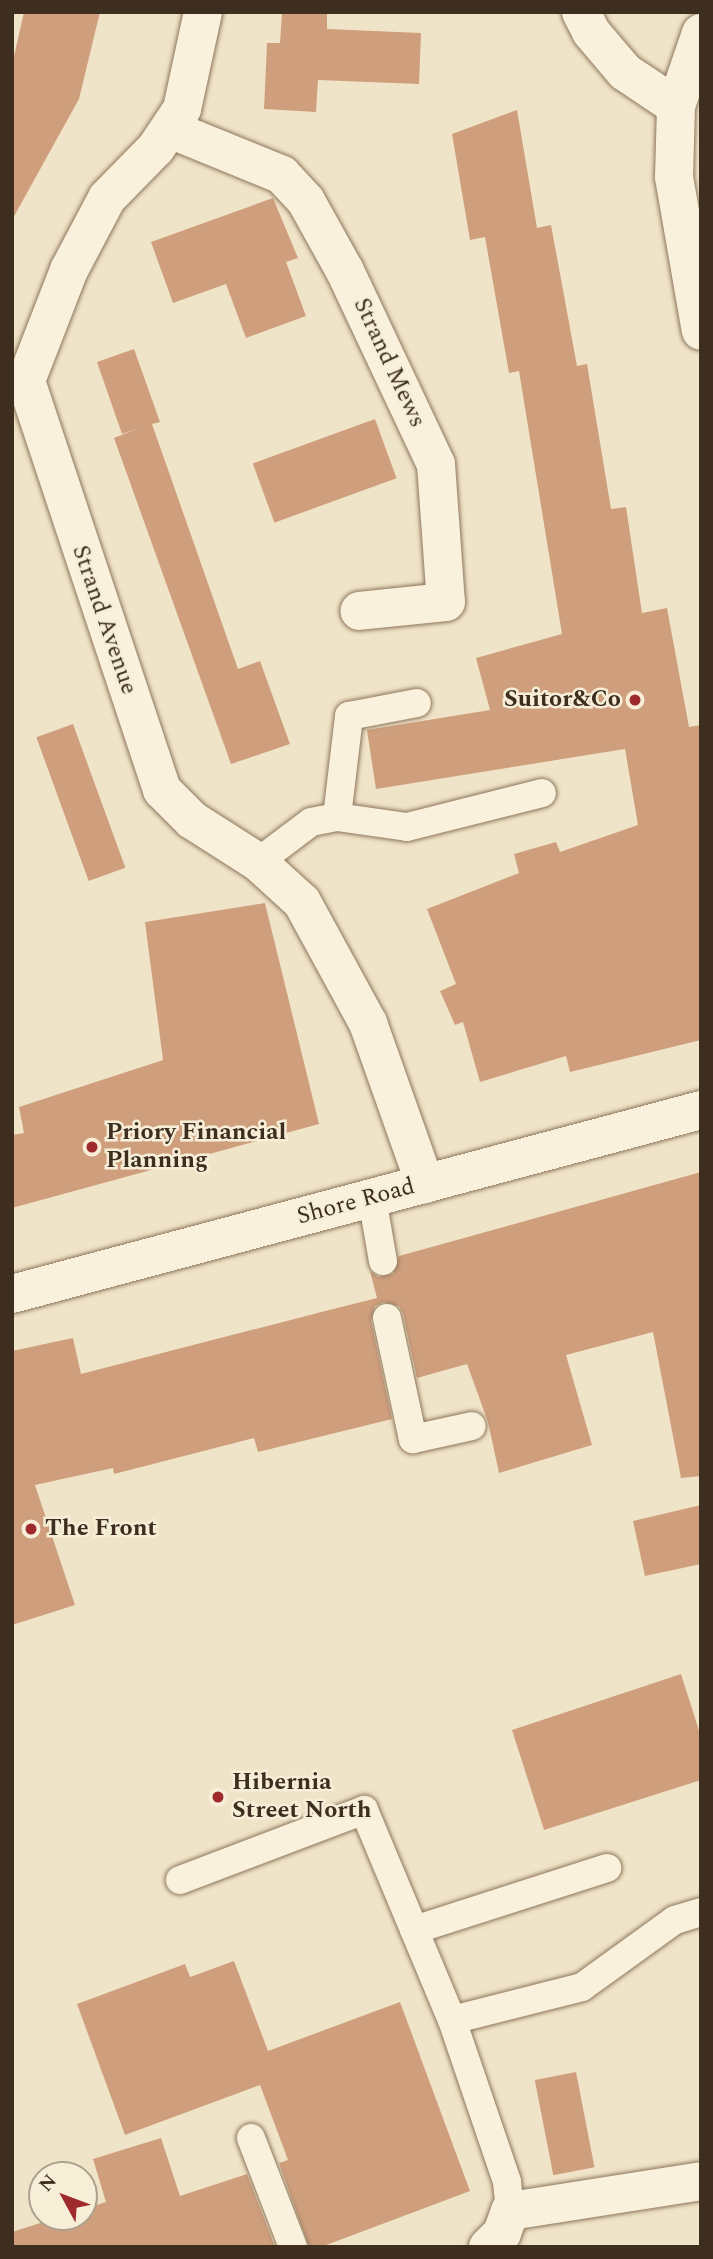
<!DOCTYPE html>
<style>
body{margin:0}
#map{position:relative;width:713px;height:2259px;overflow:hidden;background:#f0e4c8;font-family:Spectral,serif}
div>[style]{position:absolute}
.building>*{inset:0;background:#cf9f7d;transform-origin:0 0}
.roads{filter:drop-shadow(0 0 2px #8d765c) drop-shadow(0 0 2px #8d765c)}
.lane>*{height:28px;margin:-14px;padding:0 14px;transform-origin:14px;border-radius:14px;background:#faf1dc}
.street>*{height:38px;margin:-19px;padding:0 19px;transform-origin:19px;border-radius:19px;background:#faf1dc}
.secondary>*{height:38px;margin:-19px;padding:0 19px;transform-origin:19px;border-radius:19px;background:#faf1dc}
.dots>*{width:19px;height:19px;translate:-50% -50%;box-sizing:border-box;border:4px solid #f7eed8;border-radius:50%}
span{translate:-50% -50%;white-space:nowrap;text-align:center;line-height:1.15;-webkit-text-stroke:5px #f7eed8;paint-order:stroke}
.street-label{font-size:24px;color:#3d2e20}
.poi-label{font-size:24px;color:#3d2e20;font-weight:700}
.right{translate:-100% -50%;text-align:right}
.left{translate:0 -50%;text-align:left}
.frame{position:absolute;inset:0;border:14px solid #3d2e20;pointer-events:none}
.north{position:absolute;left:28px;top:2161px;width:70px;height:70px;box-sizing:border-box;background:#f7eed8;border:2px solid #ada18e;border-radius:50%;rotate:311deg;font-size:19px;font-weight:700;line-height:28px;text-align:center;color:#3d2e20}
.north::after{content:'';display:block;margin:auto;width:24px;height:32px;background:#9e2a2b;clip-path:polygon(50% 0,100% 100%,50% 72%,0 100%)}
</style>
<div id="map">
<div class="building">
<div style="clip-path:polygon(24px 12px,100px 12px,79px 99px,12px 220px,12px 65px)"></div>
<div style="clip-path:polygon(282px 12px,327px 12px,327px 29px,421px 33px,419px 84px,318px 80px,316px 112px,264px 109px,267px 43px,280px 43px)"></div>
<div style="clip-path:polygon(517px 110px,537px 228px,551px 225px,577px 366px,587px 364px,611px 509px,626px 507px,642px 613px,667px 608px,689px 727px,701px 725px,701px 1040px,570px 1072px,566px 1056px,480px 1082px,463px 1022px,455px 1025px,440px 991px,456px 984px,427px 909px,519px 873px,514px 854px,556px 842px,560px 852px,638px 825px,625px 749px,376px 789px,367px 730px,490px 710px,476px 658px,562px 634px,519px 371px,509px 373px,485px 237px,470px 240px,452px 134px)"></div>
<div style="clip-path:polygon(273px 198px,298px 258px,286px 262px,306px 316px,246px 338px,226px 284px,173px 303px,151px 242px)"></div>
<div style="clip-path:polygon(134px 349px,160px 422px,152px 424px,238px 669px,260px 661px,290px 744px,231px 764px,114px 438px,139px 428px,122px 434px,97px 362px)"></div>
<div style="left:375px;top:419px;width:63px;height:130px;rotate:70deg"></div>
<div style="left:73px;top:724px;width:153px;height:39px;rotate:70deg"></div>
<div style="clip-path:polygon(265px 903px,319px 1124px,12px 1208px,12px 1135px,24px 1133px,19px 1107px,163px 1060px,145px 922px)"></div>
<div style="clip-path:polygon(701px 1172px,701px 1476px,681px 1478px,653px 1332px,566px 1355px,592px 1445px,499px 1473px,488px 1422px,467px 1364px,417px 1378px,403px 1314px,399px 1306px,384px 1302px,375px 1306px,371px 1321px,392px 1419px,258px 1452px,254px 1438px,114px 1474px,113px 1468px,35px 1485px,75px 1605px,12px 1625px,12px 1351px,73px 1338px,81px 1374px,333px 1309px,377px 1298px,370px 1271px,378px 1277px,393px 1274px,399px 1256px)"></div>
<div style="clip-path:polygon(701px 1505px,701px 1564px,645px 1576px,633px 1521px)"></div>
<div style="clip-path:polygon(681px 1674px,701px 1737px,701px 1780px,544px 1830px,512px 1730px)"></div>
<div style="clip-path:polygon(234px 1961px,268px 2051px,400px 2002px,470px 2191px,321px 2247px,309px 2247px,279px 2163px,288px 2160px,260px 2085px,125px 2135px,77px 2004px,185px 1964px,190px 1977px)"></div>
<div style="left:576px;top:2072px;width:97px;height:42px;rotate:79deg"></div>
<div style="clip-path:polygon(161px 2138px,180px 2196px,247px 2174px,275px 2247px,12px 2247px,12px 2232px,59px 2217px,84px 2217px,84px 2209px,106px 2202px,93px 2159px)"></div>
</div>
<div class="roads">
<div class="lane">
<div style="left:337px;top:817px;width:102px;rotate:-83.2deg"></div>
<div style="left:349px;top:716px;width:69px;rotate:-10.8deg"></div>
<div style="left:258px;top:862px;width:66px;rotate:-37deg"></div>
<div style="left:311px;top:822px;width:26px;rotate:-11deg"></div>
<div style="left:337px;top:817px;width:71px;rotate:8.1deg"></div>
<div style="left:407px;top:827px;width:139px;rotate:-14.1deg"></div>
<div style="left:372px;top:1198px;width:64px;rotate:80.1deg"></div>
<div style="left:387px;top:1318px;width:124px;rotate:77.9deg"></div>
<div style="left:413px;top:1439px;width:60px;rotate:-12.4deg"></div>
<div style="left:180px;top:1880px;width:197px;rotate:-20.8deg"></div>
<div style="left:364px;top:1810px;width:228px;rotate:67.3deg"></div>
<div style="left:452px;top:2020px;width:171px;rotate:71.2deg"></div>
<div style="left:507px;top:2182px;width:29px;rotate:84deg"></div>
<div style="left:414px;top:1930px;width:203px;rotate:-17.8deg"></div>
<div style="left:452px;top:2020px;width:134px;rotate:-14.2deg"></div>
<div style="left:582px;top:1987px;width:115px;rotate:-35.8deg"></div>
<div style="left:675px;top:1920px;width:27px;rotate:-17deg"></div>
<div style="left:251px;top:2138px;width:117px;rotate:68.9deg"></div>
</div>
<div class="street">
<div style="left:203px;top:12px;width:99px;rotate:102.2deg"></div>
<div style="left:182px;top:109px;width:47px;rotate:123.7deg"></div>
<div style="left:156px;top:148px;width:70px;rotate:134.4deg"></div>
<div style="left:107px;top:198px;width:81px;rotate:117.8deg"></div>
<div style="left:69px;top:270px;width:119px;rotate:111.2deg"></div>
<div style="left:26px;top:381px;width:431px;rotate:71.6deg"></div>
<div style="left:162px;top:790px;width:42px;rotate:45deg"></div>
<div style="left:192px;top:820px;width:78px;rotate:32.5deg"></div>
<div style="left:258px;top:862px;width:59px;rotate:42.3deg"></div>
<div style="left:302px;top:902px;width:138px;rotate:61.4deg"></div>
<div style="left:368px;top:1023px;width:171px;rotate:70.5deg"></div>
<div style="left:581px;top:12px;width:22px;rotate:63deg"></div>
<div style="left:591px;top:32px;width:52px;rotate:49.6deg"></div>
<div style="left:625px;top:72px;width:61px;rotate:33.7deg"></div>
<div style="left:172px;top:130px;width:119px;rotate:22.2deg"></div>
<div style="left:282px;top:175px;width:35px;rotate:47deg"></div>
<div style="left:306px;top:201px;width:80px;rotate:60.9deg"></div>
<div style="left:345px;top:271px;width:213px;rotate:64.8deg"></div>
<div style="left:436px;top:464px;width:138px;rotate:85.9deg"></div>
<div style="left:446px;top:602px;width:87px;rotate:174.1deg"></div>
<div style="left:488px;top:2247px;width:20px;rotate:-45deg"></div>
<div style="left:502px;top:2233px;width:23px;rotate:-70deg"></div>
<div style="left:510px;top:2211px;width:193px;rotate:-8.9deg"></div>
</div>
<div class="secondary">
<div style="left:701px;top:33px;width:77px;rotate:108.9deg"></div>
<div style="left:676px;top:106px;width:71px;rotate:91.6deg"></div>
<div style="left:674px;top:177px;width:156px;rotate:80.1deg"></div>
<div style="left:12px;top:1294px;width:713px;rotate:-14.95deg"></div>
</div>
</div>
<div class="dots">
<div style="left:635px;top:700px;background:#9e2a2b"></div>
<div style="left:92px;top:1147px;background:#9e2a2b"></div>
<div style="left:31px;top:1529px;background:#9e2a2b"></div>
<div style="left:218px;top:1797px;background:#9e2a2b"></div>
</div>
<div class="street-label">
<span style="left:389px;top:363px;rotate:65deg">Strand Mews</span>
<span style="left:104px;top:620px;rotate:71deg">Strand Avenue</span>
<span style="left:356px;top:1202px;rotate:-15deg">Shore Road</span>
</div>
<div class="poi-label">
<span class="right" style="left:621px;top:700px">Suitor&amp;Co</span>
<span class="left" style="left:106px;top:1147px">Priory Financial<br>Planning</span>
<span class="left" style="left:45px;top:1529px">The Front</span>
<span class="left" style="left:232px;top:1797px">Hibernia<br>Street North</span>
</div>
<div class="frame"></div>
<div class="north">N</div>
</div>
